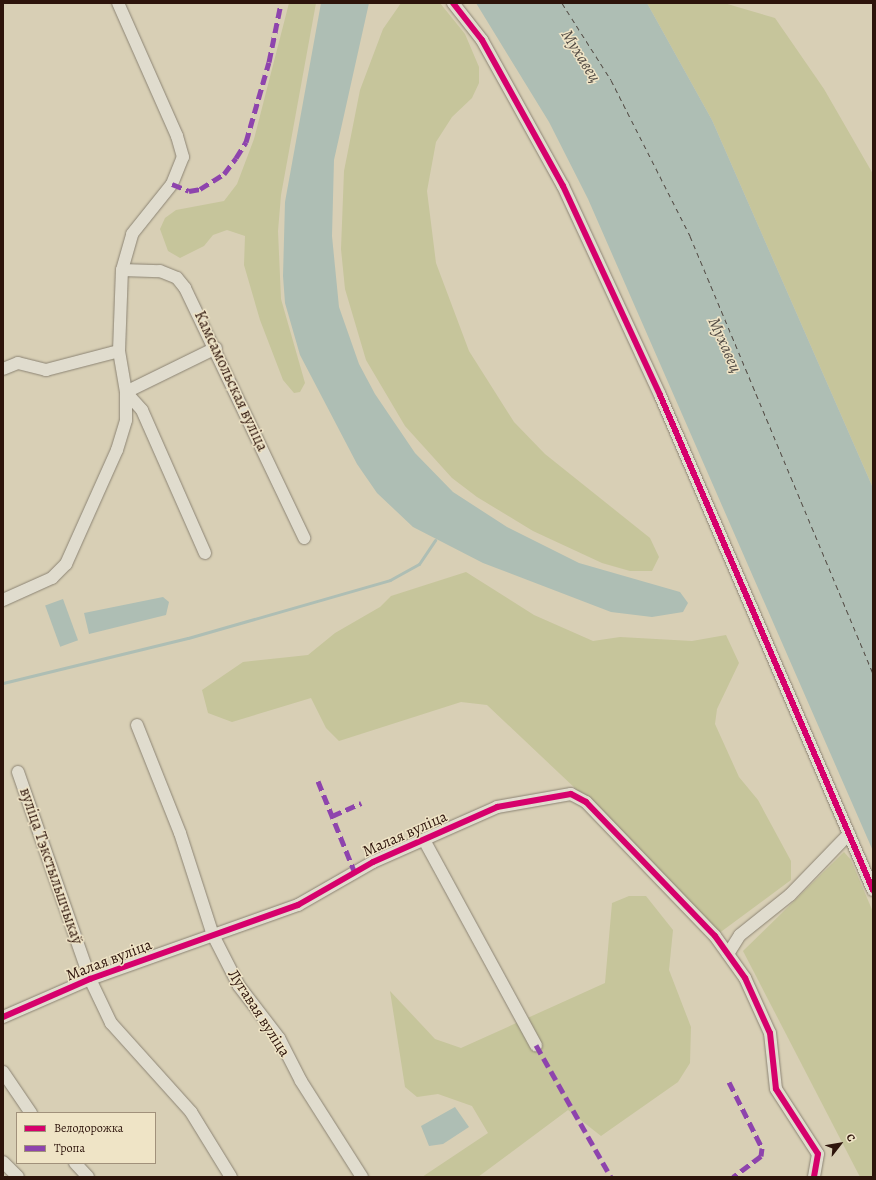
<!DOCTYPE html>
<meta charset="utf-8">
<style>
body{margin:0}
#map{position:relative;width:876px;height:1180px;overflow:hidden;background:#d8cfb5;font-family:Alegreya,serif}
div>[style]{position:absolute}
.green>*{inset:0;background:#c6c59b}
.water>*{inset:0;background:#aebeb4;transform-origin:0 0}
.stream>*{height:3px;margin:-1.5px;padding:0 1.5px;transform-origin:1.5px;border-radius:1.5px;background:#aebeb4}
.ferry>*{height:1px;margin-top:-0.5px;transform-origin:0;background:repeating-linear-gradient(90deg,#544d46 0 5px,transparent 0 9px)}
.roads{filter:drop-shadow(0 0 1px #8c8474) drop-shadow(0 0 1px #8c8474)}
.street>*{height:12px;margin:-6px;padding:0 6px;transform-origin:6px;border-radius:6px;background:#e0dcce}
.quiet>*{height:5px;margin-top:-2.5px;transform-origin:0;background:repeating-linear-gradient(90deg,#8e44ad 0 10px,transparent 0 15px)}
.cycleway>*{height:6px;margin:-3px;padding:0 3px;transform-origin:3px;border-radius:3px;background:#d6006c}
span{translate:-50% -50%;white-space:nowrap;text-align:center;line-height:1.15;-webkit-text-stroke:3px #efe4c6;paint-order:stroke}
.street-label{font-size:16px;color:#2d140b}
.water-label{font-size:17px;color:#544d46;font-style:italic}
.frame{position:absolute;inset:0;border:4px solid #2d140b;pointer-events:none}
.legend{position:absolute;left:16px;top:1112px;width:140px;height:52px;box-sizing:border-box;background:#efe4c6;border:1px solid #a1917b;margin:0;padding:5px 7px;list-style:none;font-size:12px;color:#2d140b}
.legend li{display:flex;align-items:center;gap:8px;height:20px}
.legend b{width:20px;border:1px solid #a1917b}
.north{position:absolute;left:820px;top:1124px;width:40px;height:40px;-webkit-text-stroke:3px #efe4c6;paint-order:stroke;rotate:59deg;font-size:11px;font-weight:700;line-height:16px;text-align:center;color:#2d140b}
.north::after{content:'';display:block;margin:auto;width:14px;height:18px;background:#2d140b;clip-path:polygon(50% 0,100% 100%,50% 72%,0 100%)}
</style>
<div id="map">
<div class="green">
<div style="clip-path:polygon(289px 3px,316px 3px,281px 195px,278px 231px,281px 299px,305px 383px,300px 392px,294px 393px,283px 380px,260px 320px,244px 265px,245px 236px,227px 230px,213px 235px,204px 246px,180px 258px,168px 251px,160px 229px,165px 218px,176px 210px,224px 201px,237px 184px,254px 139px)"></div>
<div style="clip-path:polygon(401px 3px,440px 3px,465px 34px,479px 67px,479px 83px,472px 98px,452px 117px,436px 142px,427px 191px,436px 263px,469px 351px,514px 422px,545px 454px,650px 538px,659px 557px,652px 571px,630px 571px,602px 563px,533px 531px,477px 497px,452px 478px,405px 426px,366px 360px,345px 289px,341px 249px,344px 171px,360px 90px,383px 29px)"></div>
<div style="clip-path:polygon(647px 3px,724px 3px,775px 18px,824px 89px,873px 174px,873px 488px,712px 120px)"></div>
<div style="clip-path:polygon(466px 572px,534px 615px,593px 641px,620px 637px,692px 641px,726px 635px,739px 663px,717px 709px,715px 724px,739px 777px,758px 800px,791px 861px,791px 880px,718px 934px,613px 824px,487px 705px,461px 702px,339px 741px,326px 728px,311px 698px,232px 722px,208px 713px,202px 690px,243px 662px,308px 655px,335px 633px,380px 607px,391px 596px)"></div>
<div style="clip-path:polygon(844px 852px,851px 860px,873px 912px,873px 1177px,860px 1177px,743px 951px)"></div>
<div style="clip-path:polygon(629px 896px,646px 896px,673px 930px,669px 970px,691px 1027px,690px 1063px,678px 1082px,601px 1136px,568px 1110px,478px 1177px,422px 1177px,488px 1133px,472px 1106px,438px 1094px,417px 1097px,405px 1087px,390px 991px,435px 1039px,461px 1048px,605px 983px,612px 903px)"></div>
</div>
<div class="water">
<div style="clip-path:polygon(321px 3px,369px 3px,334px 160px,332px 236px,339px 307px,359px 364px,375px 394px,415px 453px,453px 492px,507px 527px,579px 563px,680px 592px,688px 603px,683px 612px,652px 617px,611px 612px,483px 563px,413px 527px,377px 493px,357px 464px,300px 355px,285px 303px,283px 276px,285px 202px)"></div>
<div style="clip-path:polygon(476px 3px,647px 3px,712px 120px,873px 488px,873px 851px,588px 199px,549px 122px)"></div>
<div style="clip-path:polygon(163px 597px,169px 602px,166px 615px,89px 634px,84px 613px)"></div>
<div style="left:63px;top:599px;width:44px;height:19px;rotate:70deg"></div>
<div style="clip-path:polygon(455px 1107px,469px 1127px,443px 1144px,429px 1146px,421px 1126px)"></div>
</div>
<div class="stream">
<div style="left:3px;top:683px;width:190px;rotate:-13.7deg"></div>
<div style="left:188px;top:638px;width:210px;rotate:-16deg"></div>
<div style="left:390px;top:580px;width:33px;rotate:-29deg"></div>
<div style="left:419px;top:564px;width:29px;rotate:-56deg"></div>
</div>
<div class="ferry">
<div style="left:562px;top:3px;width:91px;rotate:57.5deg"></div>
<div style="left:611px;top:80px;width:175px;rotate:63.1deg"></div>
<div style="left:690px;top:236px;width:474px;rotate:67.3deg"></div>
</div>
<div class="roads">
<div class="street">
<div style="left:453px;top:3px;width:47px;rotate:51.9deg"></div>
<div style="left:482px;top:40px;width:167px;rotate:61deg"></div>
<div style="left:563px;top:186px;width:230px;rotate:65.1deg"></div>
<div style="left:660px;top:395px;width:539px;rotate:66.72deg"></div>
<div style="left:122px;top:270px;width:38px;rotate:2deg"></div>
<div style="left:160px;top:271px;width:18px;rotate:22deg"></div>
<div style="left:177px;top:278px;width:13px;rotate:51deg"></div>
<div style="left:185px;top:288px;width:277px;rotate:64.5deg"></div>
<div style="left:3px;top:369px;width:16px;rotate:-22deg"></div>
<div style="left:18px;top:363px;width:29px;rotate:14deg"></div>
<div style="left:46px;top:370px;width:75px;rotate:-14.6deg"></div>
<div style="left:205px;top:553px;width:156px;rotate:-113.8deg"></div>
<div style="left:142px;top:410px;width:24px;rotate:-132deg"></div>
<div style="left:126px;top:392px;width:100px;rotate:-26.1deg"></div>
<div style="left:3px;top:600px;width:54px;rotate:-24.2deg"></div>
<div style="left:52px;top:578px;width:20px;rotate:-45deg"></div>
<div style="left:66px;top:564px;width:125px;rotate:-65.9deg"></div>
<div style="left:117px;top:450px;width:31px;rotate:-73deg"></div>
<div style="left:126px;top:420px;width:28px;rotate:-90deg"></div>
<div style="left:126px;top:392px;width:42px;rotate:-99.7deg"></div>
<div style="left:119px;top:351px;width:81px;rotate:-87.9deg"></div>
<div style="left:122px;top:270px;width:37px;rotate:-74deg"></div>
<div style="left:132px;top:234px;width:64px;rotate:-51.3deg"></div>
<div style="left:172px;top:184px;width:29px;rotate:-68deg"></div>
<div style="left:183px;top:157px;width:22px;rotate:-106deg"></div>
<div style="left:177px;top:136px;width:145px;rotate:-113.9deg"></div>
<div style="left:137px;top:725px;width:116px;rotate:68.3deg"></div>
<div style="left:180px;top:833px;width:107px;rotate:72.1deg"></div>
<div style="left:213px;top:935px;width:57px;rotate:63deg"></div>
<div style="left:239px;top:986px;width:66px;rotate:52.4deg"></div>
<div style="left:279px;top:1038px;width:48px;rotate:62.9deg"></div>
<div style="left:301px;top:1081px;width:114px;rotate:57.6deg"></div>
<div style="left:18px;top:772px;width:219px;rotate:70.8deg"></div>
<div style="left:90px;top:979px;width:49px;rotate:64.5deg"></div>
<div style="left:111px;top:1023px;width:120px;rotate:48deg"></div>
<div style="left:191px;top:1112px;width:76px;rotate:58.4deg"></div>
<div style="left:424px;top:840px;width:234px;rotate:61.4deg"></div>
<div style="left:728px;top:954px;width:22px;rotate:-58deg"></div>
<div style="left:740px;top:935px;width:64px;rotate:-38.7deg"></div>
<div style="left:790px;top:895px;width:85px;rotate:-46deg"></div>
<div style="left:3px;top:1017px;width:95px;rotate:-23.6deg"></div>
<div style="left:90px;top:979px;width:221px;rotate:-19.6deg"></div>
<div style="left:298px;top:905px;width:86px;rotate:-29.8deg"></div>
<div style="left:373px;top:862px;width:136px;rotate:-23.9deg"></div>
<div style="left:497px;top:807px;width:75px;rotate:-10deg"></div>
<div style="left:571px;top:794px;width:17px;rotate:28deg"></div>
<div style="left:586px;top:802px;width:186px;rotate:46.1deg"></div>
<div style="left:715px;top:936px;width:52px;rotate:54.5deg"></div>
<div style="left:745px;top:978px;width:60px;rotate:65.6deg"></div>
<div style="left:770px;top:1033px;width:56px;rotate:83.9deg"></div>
<div style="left:776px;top:1089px;width:77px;rotate:57.1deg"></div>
<div style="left:818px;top:1154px;width:23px;rotate:100deg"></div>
<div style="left:3px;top:1072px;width:50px;rotate:55.7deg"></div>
<div style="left:3px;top:1162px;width:21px;rotate:45deg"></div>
<div style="left:75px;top:1163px;width:19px;rotate:47deg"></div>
</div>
</div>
<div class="quiet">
<div style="left:172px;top:184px;width:18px;rotate:22deg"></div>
<div style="left:189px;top:191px;width:11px;rotate:-10deg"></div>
<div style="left:200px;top:189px;width:28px;rotate:-32deg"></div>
<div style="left:224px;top:174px;width:20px;rotate:-53deg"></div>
<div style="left:236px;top:158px;width:19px;rotate:-58deg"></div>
<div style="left:246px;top:142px;width:83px;rotate:-74deg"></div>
<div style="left:269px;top:62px;width:60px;rotate:-78.5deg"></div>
<div style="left:318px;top:781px;width:99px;rotate:68.1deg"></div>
<div style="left:332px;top:816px;width:32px;rotate:-24deg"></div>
<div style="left:536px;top:1045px;width:152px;rotate:60.4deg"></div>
<div style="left:729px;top:1082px;width:74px;rotate:63.4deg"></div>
<div style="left:762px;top:1148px;width:8px;rotate:97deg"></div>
<div style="left:761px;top:1156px;width:35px;rotate:143deg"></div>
</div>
<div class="cycleway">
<div style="left:453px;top:3px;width:47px;rotate:51.9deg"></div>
<div style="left:482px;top:40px;width:167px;rotate:61deg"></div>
<div style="left:563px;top:186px;width:230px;rotate:65.1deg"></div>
<div style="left:660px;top:395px;width:539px;rotate:66.72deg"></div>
<div style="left:3px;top:1017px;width:95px;rotate:-23.6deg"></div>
<div style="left:90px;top:979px;width:221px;rotate:-19.6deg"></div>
<div style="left:298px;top:905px;width:86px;rotate:-29.8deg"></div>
<div style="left:373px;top:862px;width:136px;rotate:-23.9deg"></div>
<div style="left:497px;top:807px;width:75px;rotate:-10deg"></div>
<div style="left:571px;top:794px;width:17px;rotate:28deg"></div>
<div style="left:586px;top:802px;width:186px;rotate:46.1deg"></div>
<div style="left:715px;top:936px;width:52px;rotate:54.5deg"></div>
<div style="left:745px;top:978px;width:60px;rotate:65.6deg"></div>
<div style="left:770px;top:1033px;width:56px;rotate:83.9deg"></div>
<div style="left:776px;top:1089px;width:77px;rotate:57.1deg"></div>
<div style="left:818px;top:1154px;width:23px;rotate:100deg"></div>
</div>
<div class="street-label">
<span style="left:231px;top:381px;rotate:65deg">Камсамольская вуліца</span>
<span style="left:405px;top:834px;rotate:-24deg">Малая вуліца</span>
<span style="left:51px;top:866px;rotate:71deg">вуліца Тэкстыльшчыкаў</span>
<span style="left:109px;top:960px;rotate:-21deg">Малая вуліца</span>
<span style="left:259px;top:1013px;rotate:57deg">Лугавая вуліца</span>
</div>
<div class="water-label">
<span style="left:581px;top:56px;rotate:58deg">Мухавец</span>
<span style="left:725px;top:345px;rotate:66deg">Мухавец</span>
</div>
<div class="frame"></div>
<ul class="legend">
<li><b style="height:5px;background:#d6006c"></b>Велодорожка</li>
<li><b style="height:5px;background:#8e44ad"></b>Тропа</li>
</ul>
<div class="north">С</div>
</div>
